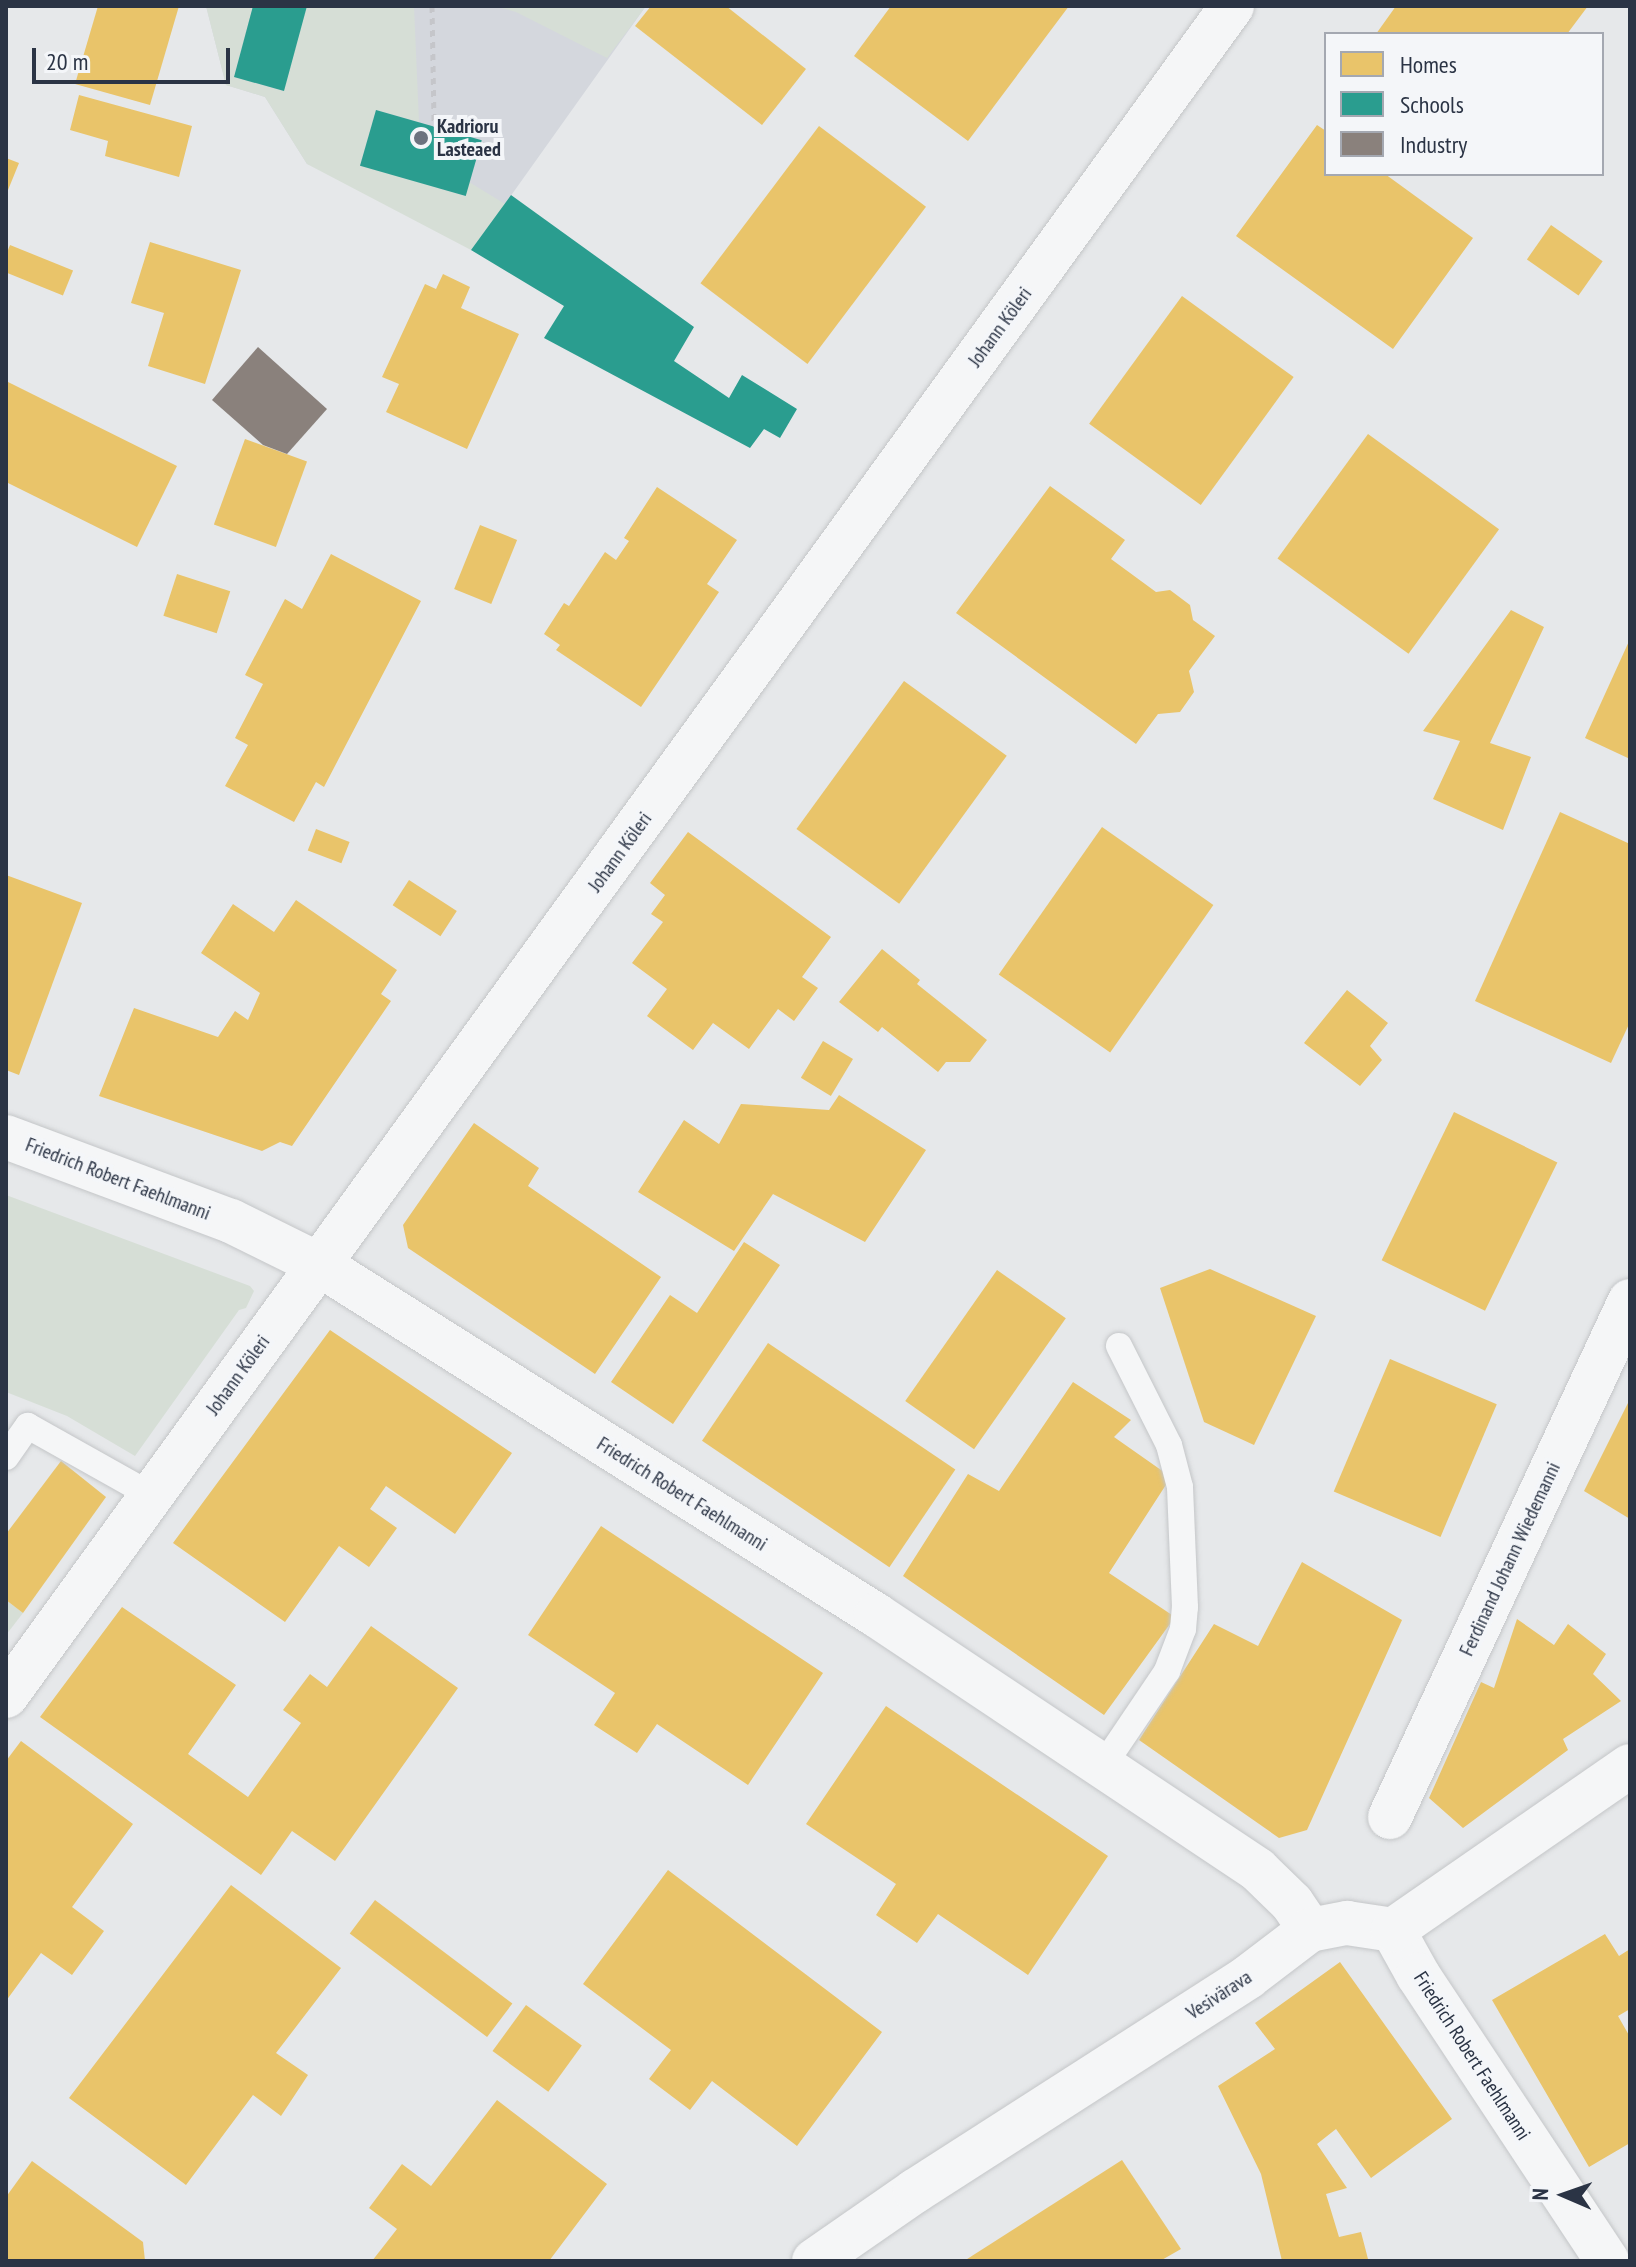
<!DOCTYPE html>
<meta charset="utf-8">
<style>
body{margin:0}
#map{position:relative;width:1636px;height:2267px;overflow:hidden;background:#e6e8ea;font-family:"PT Sans Narrow",sans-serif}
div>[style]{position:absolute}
.built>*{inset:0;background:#d4d7dd}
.green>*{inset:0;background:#d6ded6}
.homes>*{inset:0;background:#e9c46a;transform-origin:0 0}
.schools>*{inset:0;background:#2a9d8f;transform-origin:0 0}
.industry>*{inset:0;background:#8a817c}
.path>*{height:5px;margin-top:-2.5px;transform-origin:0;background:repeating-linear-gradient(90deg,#c5c6ca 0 6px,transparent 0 12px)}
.roads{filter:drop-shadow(0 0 2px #c4c6c8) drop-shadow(0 0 2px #c4c6c8)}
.service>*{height:26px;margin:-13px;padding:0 13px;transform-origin:13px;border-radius:13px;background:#f5f6f7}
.minor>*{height:44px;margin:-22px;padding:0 22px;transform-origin:22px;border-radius:22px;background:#f5f6f7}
.dots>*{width:22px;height:22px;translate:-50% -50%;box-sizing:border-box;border:4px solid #f4f6f9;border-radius:50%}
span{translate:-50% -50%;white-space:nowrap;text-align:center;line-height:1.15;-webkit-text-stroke:8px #f4f6f9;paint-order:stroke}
.poi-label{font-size:20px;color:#2b3445;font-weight:700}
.left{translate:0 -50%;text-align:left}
.street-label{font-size:20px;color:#2b3445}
.frame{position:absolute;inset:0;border:8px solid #2b3445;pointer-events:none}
.legend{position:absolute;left:1324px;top:32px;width:280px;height:144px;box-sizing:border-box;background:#f4f6f9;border:2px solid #a4a8b1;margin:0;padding:10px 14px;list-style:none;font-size:24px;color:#2b3445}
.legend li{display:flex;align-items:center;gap:16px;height:40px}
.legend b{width:40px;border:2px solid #a4a8b1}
.north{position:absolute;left:1524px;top:2155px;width:80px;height:80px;-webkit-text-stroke:6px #f4f6f9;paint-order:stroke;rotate:272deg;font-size:22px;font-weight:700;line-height:32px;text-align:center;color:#2b3445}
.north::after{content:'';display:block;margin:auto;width:28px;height:36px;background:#2b3445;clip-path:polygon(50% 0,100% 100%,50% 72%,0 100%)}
.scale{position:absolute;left:32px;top:48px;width:198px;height:36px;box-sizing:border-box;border:4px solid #2b3445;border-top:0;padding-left:10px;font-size:24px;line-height:28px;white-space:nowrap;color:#2b3445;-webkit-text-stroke:6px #f4f6f9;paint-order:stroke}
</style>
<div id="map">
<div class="built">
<div style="clip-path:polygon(206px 6px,646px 6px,505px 204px,307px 164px,265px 97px,226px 85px)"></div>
</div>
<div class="green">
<div style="clip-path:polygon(206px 6px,253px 6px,234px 77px,283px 91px,307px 6px,414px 6px,419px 122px,376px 110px,360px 165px,465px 196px,469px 182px,505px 204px,471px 250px,307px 164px,265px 97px,226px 85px)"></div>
<div style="clip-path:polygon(494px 6px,646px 6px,607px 58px,516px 12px)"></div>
<div style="clip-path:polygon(6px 1195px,250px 1286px,254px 1291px,246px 1308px,239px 1310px,135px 1456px,67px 1416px,6px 1392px)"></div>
<div style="clip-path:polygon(6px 1600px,23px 1613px,6px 1635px)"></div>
</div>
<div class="homes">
<div style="clip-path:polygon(98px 6px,179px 6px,150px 105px,75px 84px)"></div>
<div style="clip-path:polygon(651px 6px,726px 6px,806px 69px,762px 125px,635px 26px)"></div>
<div style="clip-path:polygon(891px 6px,1069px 6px,968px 141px,854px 56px)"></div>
<div style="clip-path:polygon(1396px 6px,1588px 6px,1567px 34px,1376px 34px)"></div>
<div style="clip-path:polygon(79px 95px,192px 126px,179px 177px,105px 156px,108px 141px,70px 130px)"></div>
<div style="clip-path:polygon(1317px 125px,1326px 131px,1326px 174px,1385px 174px,1473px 238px,1393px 349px,1236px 236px)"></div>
<div style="left:819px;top:126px;width:134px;height:197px;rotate:37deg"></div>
<div style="clip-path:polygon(6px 158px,19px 163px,6px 195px)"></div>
<div style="left:1551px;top:225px;width:63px;height:42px;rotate:35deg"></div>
<div style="clip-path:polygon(150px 242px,241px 270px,205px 384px,148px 366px,164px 313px,131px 303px)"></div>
<div style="left:10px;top:245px;width:68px;height:27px;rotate:22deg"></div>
<div style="clip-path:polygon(443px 274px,470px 287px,461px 308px,519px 334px,467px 449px,386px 412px,399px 384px,382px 377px,425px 284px,436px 289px)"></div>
<div style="left:1182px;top:296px;width:138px;height:158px;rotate:36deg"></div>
<div style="clip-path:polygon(6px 381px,177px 466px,137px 547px,6px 482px)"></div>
<div style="left:1368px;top:434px;width:162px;height:154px;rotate:36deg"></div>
<div style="left:245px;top:439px;width:66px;height:91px;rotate:20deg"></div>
<div style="clip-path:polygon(1050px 486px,1125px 540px,1111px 559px,1156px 592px,1170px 590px,1190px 605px,1193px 620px,1215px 636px,1189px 671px,1194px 692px,1180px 712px,1158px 714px,1136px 744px,956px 613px)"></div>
<div style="clip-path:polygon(657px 487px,737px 540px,707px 584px,719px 592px,641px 707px,556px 650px,560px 645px,544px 634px,564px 603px,569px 606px,605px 552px,616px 560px,629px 541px,624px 538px)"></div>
<div style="left:480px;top:525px;width:40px;height:69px;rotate:22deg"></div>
<div style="clip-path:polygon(331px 554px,421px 601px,324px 787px,316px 782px,294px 822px,225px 786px,248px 745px,235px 738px,263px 684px,245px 675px,285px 599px,302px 609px)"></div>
<div style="left:177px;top:574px;width:56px;height:44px;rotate:18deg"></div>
<div style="clip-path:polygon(1511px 610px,1544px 627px,1490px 743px,1531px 757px,1503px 830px,1433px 799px,1460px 741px,1423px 731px)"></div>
<div style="clip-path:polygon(1630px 639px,1630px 759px,1585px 738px)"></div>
<div style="left:904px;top:681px;width:127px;height:183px;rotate:36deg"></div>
<div style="clip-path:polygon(1560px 812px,1630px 844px,1630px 1022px,1611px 1063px,1475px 1001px)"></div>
<div style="left:1102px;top:827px;width:136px;height:180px;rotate:35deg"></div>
<div style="left:316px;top:829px;width:36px;height:23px;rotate:21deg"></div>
<div style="clip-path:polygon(688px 832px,831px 937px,802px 977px,818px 988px,794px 1021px,778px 1009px,749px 1049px,713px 1023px,693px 1050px,647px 1016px,667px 989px,632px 963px,663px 922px,651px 914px,665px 895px,650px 883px)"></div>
<div style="clip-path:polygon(6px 875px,82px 903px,19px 1075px,6px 1070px)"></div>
<div style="left:409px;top:880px;width:57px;height:30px;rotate:33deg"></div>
<div style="clip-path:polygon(296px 900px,397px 970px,381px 994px,391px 1001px,292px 1146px,280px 1142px,262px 1151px,99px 1096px,134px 1008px,218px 1037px,235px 1011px,248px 1020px,260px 993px,201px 953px,233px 904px,274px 932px)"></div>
<div style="clip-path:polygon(882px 949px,920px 980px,917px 984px,987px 1040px,970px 1062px,946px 1062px,938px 1072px,882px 1027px,878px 1032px,839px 1002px)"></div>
<div style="clip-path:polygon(1347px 990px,1388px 1023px,1370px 1046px,1382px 1060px,1360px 1086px,1304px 1043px)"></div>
<div style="left:823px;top:1041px;width:35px;height:43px;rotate:31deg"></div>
<div style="clip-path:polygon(839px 1095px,926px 1150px,865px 1242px,773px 1194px,734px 1251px,638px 1192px,684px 1120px,719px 1144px,741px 1104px,829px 1110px)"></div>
<div style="left:1454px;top:1112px;width:115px;height:165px;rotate:26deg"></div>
<div style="clip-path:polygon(474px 1123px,539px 1168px,528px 1186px,661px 1277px,595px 1374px,408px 1248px,403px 1225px)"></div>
<div style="clip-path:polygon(744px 1242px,780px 1265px,673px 1424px,611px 1382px,670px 1295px,697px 1313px)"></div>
<div style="clip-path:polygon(1210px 1269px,1316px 1316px,1254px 1445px,1204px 1422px,1160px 1288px)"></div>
<div style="left:997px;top:1270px;width:84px;height:160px;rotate:35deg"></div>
<div style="clip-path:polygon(330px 1330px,512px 1453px,455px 1534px,386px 1486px,370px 1509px,397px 1528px,369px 1567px,339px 1546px,285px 1622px,173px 1543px)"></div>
<div style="left:768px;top:1343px;width:226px;height:118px;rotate:34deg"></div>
<div style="left:1390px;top:1359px;width:116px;height:144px;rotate:23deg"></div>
<div style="clip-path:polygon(1073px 1382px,1131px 1420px,1114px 1437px,1171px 1477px,1109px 1573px,1175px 1617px,1104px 1715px,903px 1576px,968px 1474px,999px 1491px)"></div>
<div style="clip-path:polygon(1630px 1399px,1630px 1519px,1584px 1491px)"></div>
<div style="clip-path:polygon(61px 1461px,106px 1497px,23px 1613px,6px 1600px,6px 1534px)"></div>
<div style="clip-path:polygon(601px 1526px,823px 1673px,748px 1785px,657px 1724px,637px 1753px,594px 1725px,615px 1693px,528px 1635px)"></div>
<div style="clip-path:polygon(1302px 1562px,1402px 1620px,1307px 1830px,1279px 1838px,1139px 1740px,1214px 1624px,1258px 1646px)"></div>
<div style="clip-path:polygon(122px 1607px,236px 1685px,188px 1754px,248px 1797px,301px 1723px,283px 1710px,310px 1674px,327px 1687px,371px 1626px,458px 1688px,335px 1861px,292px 1831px,261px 1875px,40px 1717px)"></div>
<div style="clip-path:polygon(1517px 1619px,1554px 1645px,1568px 1624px,1606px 1654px,1593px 1674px,1621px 1701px,1563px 1739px,1568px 1750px,1463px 1828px,1429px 1798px,1481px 1682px,1494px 1688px)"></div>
<div style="clip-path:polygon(886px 1706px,1108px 1856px,1028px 1975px,938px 1914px,917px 1943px,876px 1915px,896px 1884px,806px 1824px)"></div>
<div style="clip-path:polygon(21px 1741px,133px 1824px,72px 1907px,104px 1931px,72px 1975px,41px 1953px,6px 2001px,6px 1761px)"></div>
<div style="clip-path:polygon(668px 1870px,882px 2032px,797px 2146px,712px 2081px,690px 2110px,649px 2079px,671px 2050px,583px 1984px)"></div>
<div style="clip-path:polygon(231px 1885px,341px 1968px,276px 2053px,308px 2075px,281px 2116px,253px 2095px,186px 2185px,69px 2098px)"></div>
<div style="left:375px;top:1900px;width:172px;height:42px;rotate:37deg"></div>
<div style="clip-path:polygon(1605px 1934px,1619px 1956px,1630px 1949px,1630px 2009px,1618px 2016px,1630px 2037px,1630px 2143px,1589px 2167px,1492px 2000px)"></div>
<div style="clip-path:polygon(1340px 1962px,1452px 2119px,1371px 2178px,1336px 2129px,1317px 2144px,1347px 2188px,1326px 2194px,1339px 2237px,1361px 2232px,1368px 2259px,1282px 2261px,1261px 2174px,1218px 2086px,1275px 2049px,1255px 2023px)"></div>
<div style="left:526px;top:2005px;width:69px;height:57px;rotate:36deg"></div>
<div style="clip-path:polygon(497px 2100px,607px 2184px,549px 2261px,372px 2261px,397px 2229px,369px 2208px,402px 2164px,431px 2186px)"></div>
<div style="clip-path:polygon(1122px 2160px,1181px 2249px,1160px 2261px,964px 2261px)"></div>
<div style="clip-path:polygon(32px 2161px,143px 2242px,145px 2261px,6px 2261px,6px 2197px)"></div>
</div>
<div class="schools">
<div style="clip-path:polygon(253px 6px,307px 6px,284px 91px,234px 77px)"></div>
<div style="left:376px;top:110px;width:110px;height:58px;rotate:16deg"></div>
<div style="clip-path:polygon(511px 195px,694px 327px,674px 361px,729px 398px,742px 375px,797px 409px,780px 438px,764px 429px,750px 448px,544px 338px,564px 306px,471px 250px)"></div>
</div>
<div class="industry">
<div style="clip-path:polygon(258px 347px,327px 409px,287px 454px,263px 445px,212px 400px)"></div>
</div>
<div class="path">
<div style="left:432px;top:6px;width:120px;rotate:89deg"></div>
</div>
<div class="roads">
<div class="service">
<div style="left:6px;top:1457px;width:38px;rotate:-55deg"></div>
<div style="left:28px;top:1426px;width:141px;rotate:29.3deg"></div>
<div style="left:1103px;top:1766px;width:115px;rotate:-56deg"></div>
<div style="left:1167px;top:1671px;width:45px;rotate:-69.1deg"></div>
<div style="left:1183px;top:1629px;width:22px;rotate:-85deg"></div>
<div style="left:1185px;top:1607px;width:120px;rotate:-92.4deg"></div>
<div style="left:1180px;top:1487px;width:43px;rotate:-104.7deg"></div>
<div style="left:1169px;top:1445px;width:111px;rotate:-116.8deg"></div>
</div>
<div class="minor">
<div style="left:6px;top:1137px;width:240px;rotate:20.5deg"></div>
<div style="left:231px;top:1221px;width:99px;rotate:26.3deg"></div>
<div style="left:320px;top:1265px;width:657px;rotate:32.19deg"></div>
<div style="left:876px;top:1615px;width:459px;rotate:33.7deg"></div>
<div style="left:1258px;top:1870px;width:47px;rotate:44.1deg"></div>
<div style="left:1292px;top:1903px;width:32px;rotate:56deg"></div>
<div style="left:6px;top:1696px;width:2088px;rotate:-54.04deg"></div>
<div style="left:1390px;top:1817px;width:569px;rotate:-65.06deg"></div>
<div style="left:1393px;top:1930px;width:51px;rotate:60.9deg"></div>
<div style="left:1418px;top:1975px;width:343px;rotate:56.5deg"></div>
<div style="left:814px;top:2261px;width:123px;rotate:-34.7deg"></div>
<div style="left:915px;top:2191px;width:396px;rotate:-32.7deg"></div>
<div style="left:1248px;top:1977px;width:78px;rotate:-37.2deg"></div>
<div style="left:1310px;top:1930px;width:38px;rotate:-11deg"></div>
<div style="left:1347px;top:1923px;width:47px;rotate:8.7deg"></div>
<div style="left:1393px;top:1930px;width:288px;rotate:-34.7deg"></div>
</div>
</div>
<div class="dots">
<div style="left:421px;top:138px;background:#6c737f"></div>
</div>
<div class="poi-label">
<span class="left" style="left:437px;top:138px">Kadrioru<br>Lasteaed</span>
</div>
<div class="street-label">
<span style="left:1000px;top:327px;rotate:-54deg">Johann Köleri</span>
<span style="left:620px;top:852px;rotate:-54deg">Johann Köleri</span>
<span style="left:118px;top:1179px;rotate:21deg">Friedrich Robert Faehlmanni</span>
<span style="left:238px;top:1375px;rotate:-54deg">Johann Köleri</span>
<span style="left:682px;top:1494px;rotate:32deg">Friedrich Robert Faehlmanni</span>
<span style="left:1510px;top:1559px;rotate:-65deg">Ferdinand Johann Wiedemanni</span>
<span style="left:1219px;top:1995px;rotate:-33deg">Vesivärava</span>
<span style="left:1472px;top:2056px;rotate:57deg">Friedrich Robert Faehlmanni</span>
</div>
<div class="frame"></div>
<ul class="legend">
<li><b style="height:22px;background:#e9c46a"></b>Homes</li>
<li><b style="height:22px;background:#2a9d8f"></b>Schools</li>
<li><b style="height:22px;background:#8a817c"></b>Industry</li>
</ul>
<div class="north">N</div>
<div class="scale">20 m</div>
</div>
